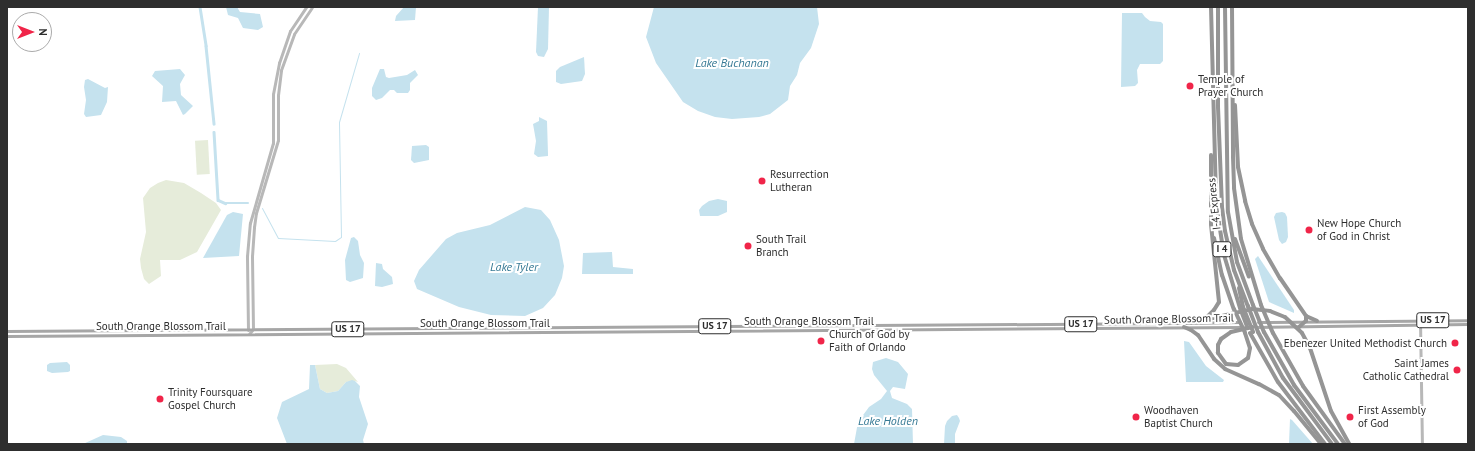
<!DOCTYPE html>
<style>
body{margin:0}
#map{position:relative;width:1475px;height:451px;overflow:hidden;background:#fff;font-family:"PT Sans",sans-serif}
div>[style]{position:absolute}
.green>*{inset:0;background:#e6ecda;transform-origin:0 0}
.water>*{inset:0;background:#c5e2ee}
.stream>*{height:1px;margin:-0.5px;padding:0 0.5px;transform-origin:0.5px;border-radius:0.5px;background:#c5e2ee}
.canal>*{height:2.5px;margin:-1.25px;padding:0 1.25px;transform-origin:1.25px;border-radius:1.25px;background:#c5e2ee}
.secondary>*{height:3px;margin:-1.5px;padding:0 1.5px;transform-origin:1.5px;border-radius:1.5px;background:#b8b8b8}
.primary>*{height:3px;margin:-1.5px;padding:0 1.5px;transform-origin:1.5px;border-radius:1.5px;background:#a6a6a6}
.motorway>*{height:4px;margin:-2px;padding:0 2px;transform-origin:2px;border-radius:2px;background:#959595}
.motorway-bridge>*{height:4px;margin:-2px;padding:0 2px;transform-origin:2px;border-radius:2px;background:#959595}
.dots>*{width:11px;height:11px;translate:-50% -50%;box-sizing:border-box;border:2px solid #fff;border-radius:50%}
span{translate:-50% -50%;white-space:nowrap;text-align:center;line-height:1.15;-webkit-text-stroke:4px #fff;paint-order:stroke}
.shield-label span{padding:1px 3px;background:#fff;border:1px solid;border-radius:3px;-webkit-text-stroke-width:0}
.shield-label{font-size:10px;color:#2e2e2e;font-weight:700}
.poi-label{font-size:11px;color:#2e2e2e}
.left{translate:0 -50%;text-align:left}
.right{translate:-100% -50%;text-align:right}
.street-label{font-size:11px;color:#2e2e2e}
.water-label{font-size:12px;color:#377a95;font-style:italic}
.frame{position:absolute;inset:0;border:8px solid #2e2e2e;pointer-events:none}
.north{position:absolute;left:12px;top:12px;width:40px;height:40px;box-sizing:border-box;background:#fff;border:1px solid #ababab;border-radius:50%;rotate:90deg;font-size:11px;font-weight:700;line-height:16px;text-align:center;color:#2e2e2e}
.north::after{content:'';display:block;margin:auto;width:14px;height:18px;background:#f02549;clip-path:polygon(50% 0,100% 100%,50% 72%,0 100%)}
</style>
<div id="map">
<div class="green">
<div style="left:208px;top:140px;width:34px;height:13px;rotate:87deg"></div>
<div style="clip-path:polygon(166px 180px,184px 183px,201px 193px,216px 203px,221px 210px,197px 252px,180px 260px,160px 260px,161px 276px,149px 284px,144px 279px,141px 268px,140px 259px,146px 232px,143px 198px,150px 188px,158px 183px)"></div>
<div style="clip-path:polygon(337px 364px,346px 368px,358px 382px,355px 381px,346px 382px,338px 391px,327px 393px,320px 389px,315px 365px)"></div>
</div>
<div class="water">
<div style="clip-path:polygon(226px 7px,237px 7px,240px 12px,260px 14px,263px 27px,258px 30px,243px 28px,238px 18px,228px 15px)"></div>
<div style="clip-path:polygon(404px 7px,416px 7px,415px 20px,395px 21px,396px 16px)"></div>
<div style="clip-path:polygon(538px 7px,549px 7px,548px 49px,544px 57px,538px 56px,536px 52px)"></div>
<div style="clip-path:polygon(654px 7px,817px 7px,819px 24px,811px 48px,800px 63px,797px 75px,790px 86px,788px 100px,770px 114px,759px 117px,732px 119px,715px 117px,698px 111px,683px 102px,656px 63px,646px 37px)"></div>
<div style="clip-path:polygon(1122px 13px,1142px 13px,1145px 17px,1150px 21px,1161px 22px,1163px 24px,1163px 61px,1160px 64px,1140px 64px,1137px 70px,1138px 83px,1135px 86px,1121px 87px)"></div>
<div style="clip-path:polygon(584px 57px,585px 74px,582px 81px,561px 84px,556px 82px,556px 71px,560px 67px)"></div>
<div style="clip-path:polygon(180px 69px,185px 75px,180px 84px,181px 95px,193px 106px,185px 114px,183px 115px,176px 101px,162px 102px,163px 86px,152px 76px,155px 71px)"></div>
<div style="clip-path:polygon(380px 69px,384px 69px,386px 77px,389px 78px,407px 75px,415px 70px,418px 75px,410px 83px,410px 90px,408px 93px,397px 93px,394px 90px,390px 90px,382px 98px,376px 100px,372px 96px,372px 88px)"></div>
<div style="clip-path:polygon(88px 79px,105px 88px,108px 87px,107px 102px,101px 115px,86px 117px,84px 114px,86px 100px,84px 87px,85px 80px)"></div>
<div style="clip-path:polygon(539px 117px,547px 121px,548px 154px,548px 156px,538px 157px,534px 154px,536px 141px,533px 124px,539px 121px)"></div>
<div style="clip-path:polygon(426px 145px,429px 147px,429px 160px,414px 163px,411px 160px,412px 146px)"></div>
<div style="clip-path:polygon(718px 199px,727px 201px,727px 212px,718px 216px,700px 216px,699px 210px,702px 206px,709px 201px)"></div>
<div style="clip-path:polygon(525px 207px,541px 210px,550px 220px,559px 240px,564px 266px,562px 278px,555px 295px,543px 308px,525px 316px,491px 315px,459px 307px,417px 289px,414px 281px,419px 270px,446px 239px,457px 233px,490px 225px)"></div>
<div style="clip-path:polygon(233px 212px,243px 214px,239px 256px,203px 258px,227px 215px)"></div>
<div style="clip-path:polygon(1282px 212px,1285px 213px,1287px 217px,1288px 237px,1286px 242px,1282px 244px,1279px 240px,1274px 217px,1276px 213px)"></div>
<div style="clip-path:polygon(354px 237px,358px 241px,360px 255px,364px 263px,363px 278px,350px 282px,346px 280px,345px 260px,351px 238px)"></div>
<div style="clip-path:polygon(612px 252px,613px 267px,633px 269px,633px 274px,582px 274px,583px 253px)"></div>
<div style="clip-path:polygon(1258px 256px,1294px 310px,1294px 313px,1269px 302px,1255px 259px)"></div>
<div style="clip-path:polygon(376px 263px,382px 264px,383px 269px,392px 277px,393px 284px,382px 287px,375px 286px)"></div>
<div style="clip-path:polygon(1184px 341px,1189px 342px,1206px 366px,1224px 380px,1223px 382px,1186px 382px)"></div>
<div style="clip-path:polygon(886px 358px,898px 362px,908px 374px,905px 389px,893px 387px,890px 391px,892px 398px,907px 404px,912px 409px,913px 444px,854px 444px,858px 422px,869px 407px,881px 399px,887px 391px,874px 375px,872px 369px,873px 362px)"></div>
<div style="clip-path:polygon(67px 362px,70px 365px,70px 371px,68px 372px,52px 373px,47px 371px,47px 365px,50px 363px)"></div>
<div style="clip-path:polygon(310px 365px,315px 365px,320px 389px,327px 393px,338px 391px,346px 382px,352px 380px,355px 381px,360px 386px,359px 397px,368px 424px,363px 440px,364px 444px,287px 444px,277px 418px,282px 402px,309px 389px)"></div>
<div style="clip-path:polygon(957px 415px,959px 418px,960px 421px,955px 434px,955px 444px,944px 444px,945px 426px,947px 421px,952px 416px)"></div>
<div style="clip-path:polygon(1290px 419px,1292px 420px,1313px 444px,1289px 444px)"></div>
<div style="clip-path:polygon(103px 435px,121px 437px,127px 441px,127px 444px,83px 444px)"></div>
</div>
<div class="stream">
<div style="left:262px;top:208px;width:34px;rotate:62deg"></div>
<div style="left:278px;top:238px;width:57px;rotate:3deg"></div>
<div style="left:335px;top:241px;width:7px;rotate:-34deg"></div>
<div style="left:341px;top:237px;width:115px;rotate:-91deg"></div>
<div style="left:339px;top:122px;width:72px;rotate:-73.8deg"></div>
</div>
<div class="canal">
<div style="left:200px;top:7px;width:39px;rotate:81deg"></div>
<div style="left:206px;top:46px;width:78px;rotate:84.1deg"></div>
<div style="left:214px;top:132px;width:68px;rotate:86.6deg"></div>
<div style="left:218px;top:200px;width:8px;rotate:23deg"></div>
<div style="left:225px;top:203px;width:23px"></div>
</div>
<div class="secondary">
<div style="left:1420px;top:320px;width:124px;rotate:89.1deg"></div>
<div style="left:248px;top:330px;width:74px;rotate:-90.8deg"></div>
<div style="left:247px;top:256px;width:33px;rotate:-85deg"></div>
<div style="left:250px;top:223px;width:83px;rotate:-74deg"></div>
<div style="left:273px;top:143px;width:49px;rotate:-90deg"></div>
<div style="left:273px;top:94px;width:32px;rotate:-79deg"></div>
<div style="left:279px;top:63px;width:34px;rotate:-71deg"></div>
<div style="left:290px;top:31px;width:29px;rotate:-56deg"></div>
<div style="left:249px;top:334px;width:6px;rotate:-51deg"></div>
<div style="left:253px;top:329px;width:73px;rotate:-90.8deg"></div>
<div style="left:252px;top:256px;width:29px;rotate:-86deg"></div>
<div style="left:254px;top:227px;width:14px;rotate:-82deg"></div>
<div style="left:256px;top:213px;width:76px;rotate:-73.2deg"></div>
<div style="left:278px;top:140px;width:45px;rotate:-90deg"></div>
<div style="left:278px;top:95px;width:25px;rotate:-83deg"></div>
<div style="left:281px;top:70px;width:38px;rotate:-70deg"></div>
<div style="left:294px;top:34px;width:32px;rotate:-56deg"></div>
</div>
<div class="primary">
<div style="left:1258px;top:322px;width:210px;rotate:-0.5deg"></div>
<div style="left:1186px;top:323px;width:54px;rotate:-1.1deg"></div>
<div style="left:1255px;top:327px;width:213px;rotate:-0.8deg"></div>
<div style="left:7px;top:331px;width:1171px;rotate:-0.39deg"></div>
<div style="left:7px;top:336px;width:1236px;rotate:-0.42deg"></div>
</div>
<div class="motorway">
<div style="left:1211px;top:7px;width:196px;rotate:88.5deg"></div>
<div style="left:1216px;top:203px;width:53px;rotate:81.3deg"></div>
<div style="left:1224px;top:255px;width:55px;rotate:73.2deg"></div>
<div style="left:1218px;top:7px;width:100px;rotate:90deg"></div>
<div style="left:1218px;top:107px;width:100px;rotate:87.7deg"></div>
<div style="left:1222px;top:207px;width:24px;rotate:83deg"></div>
<div style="left:1225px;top:231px;width:40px;rotate:77deg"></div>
<div style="left:1234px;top:270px;width:39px;rotate:69deg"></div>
<div style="left:1225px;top:7px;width:205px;rotate:89.2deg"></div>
<div style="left:1228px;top:212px;width:51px;rotate:79.8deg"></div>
<div style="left:1237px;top:262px;width:46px;rotate:69.6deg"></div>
<div style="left:1232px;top:7px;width:150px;rotate:89.6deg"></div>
<div style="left:1233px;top:157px;width:31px;rotate:88deg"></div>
<div style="left:1234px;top:188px;width:51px;rotate:82.2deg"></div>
<div style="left:1241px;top:239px;width:69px;rotate:73.1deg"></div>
<div style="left:1235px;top:105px;width:62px;rotate:87.2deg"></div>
<div style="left:1238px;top:167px;width:35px;rotate:78deg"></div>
<div style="left:1245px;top:201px;width:24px;rotate:73deg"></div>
<div style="left:1252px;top:224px;width:27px;rotate:66deg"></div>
<div style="left:1263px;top:249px;width:34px;rotate:60deg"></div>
<div style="left:1280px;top:278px;width:46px;rotate:55.6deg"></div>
<div style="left:1306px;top:316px;width:12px;rotate:24deg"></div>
<div style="left:1214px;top:238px;width:38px;rotate:78deg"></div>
<div style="left:1222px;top:275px;width:36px;rotate:71deg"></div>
<div style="left:1235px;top:239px;width:40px;rotate:69.8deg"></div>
<div style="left:1239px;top:288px;width:19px;rotate:78deg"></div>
<div style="left:1200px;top:321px;width:53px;rotate:-13deg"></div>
<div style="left:1252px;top:309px;width:18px;rotate:6deg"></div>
<div style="left:1270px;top:311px;width:16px;rotate:22deg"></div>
<div style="left:1177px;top:323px;width:31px;rotate:-11deg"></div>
<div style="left:1207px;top:317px;width:10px;rotate:-45deg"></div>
<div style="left:1214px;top:310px;width:9px;rotate:-58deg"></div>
<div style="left:1219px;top:302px;width:78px;rotate:-95.9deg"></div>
<div style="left:1211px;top:224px;width:69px;rotate:-90deg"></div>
<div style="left:1184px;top:327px;width:8px;rotate:23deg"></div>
<div style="left:1191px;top:330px;width:9px;rotate:36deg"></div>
<div style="left:1198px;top:335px;width:29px;rotate:56deg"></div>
<div style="left:1214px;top:359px;width:15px;rotate:42deg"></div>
<div style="left:1225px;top:369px;width:37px;rotate:24deg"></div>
<div style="left:1259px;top:384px;width:23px;rotate:29deg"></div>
<div style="left:1279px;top:395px;width:22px;rotate:47deg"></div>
<div style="left:1294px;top:411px;width:43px;rotate:50.7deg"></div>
<div style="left:1299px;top:327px;width:9px;rotate:-41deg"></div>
<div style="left:1306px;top:321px;width:5px;rotate:-90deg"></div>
<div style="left:1258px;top:332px;width:52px;rotate:61.5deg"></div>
<div style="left:1283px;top:378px;width:82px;rotate:53.4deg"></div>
<div style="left:1264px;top:332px;width:61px;rotate:60.5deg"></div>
<div style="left:1294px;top:385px;width:74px;rotate:53.3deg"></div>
<div style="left:1245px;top:333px;width:16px;rotate:72deg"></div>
<div style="left:1250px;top:348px;width:10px;rotate:101deg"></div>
<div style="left:1248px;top:358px;width:12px;rotate:145deg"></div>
<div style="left:1238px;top:365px;width:12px;rotate:-175deg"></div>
<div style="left:1226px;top:364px;width:14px;rotate:-126deg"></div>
<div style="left:1218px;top:353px;width:8px;rotate:-90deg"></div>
<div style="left:1218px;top:345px;width:7px;rotate:-63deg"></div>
<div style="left:1221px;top:339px;width:12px;rotate:-35deg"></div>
<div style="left:1231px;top:332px;width:22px;rotate:-13deg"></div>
<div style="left:1250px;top:333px;width:56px;rotate:60.3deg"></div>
<div style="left:1278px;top:382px;width:78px;rotate:52.8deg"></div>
<div style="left:1273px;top:333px;width:61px;rotate:60.5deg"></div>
<div style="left:1303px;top:386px;width:72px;rotate:54.1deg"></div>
<div style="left:1302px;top:333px;width:17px;rotate:62deg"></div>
<div style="left:1310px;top:348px;width:66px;rotate:71.6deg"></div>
<div style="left:1331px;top:411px;width:38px;rotate:61deg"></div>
</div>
<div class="motorway-bridge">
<div style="left:1253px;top:305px;width:29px;rotate:68deg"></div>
<div style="left:1261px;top:305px;width:30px;rotate:67deg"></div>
<div style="left:1248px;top:306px;width:28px;rotate:69deg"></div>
<div style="left:1243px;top:307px;width:27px;rotate:68deg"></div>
<div style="left:1240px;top:308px;width:19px;rotate:69deg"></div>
<div style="left:1234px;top:309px;width:26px;rotate:65deg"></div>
<div style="left:1285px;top:317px;width:23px;rotate:43deg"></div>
</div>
<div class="dots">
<div style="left:1190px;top:86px;background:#f02549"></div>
<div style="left:762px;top:181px;background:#f02549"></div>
<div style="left:1309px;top:230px;background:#f02549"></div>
<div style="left:748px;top:246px;background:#f02549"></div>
<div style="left:821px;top:341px;background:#f02549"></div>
<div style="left:1455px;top:343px;background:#f02549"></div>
<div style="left:1457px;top:370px;background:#f02549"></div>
<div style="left:160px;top:399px;background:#f02549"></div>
<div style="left:1136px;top:417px;background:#f02549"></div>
<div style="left:1350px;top:417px;background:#f02549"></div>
</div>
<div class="shield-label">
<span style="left:1222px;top:249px">I 4</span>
<span style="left:1433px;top:320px">US 17</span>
<span style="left:1081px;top:324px">US 17</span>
<span style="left:715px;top:326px">US 17</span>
<span style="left:348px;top:329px">US 17</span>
</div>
<div class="poi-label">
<span class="left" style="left:1198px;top:86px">Temple of<br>Prayer Church</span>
<span class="left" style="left:770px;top:181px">Resurrection<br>Lutheran</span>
<span class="left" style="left:1317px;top:230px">New Hope Church<br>of God in Christ</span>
<span class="left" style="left:756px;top:246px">South Trail<br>Branch</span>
<span class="left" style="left:829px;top:341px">Church of God by<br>Faith of Orlando</span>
<span class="right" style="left:1447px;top:343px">Ebenezer United Methodist Church</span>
<span class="right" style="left:1449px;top:370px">Saint James<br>Catholic Cathedral</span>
<span class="left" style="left:168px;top:399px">Trinity Foursquare<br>Gospel Church</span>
<span class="left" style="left:1144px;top:417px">Woodhaven<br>Baptist Church</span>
<span class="left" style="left:1358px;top:417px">First Assembly<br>of God</span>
</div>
<div class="street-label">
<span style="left:1214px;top:204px;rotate:-96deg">I-4 Express</span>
<span style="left:1169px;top:319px;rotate:-1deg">South Orange Blossom Trail</span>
<span style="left:809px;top:321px">South Orange Blossom Trail</span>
<span style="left:485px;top:323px">South Orange Blossom Trail</span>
<span style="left:161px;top:326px">South Orange Blossom Trail</span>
</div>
<div class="water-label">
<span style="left:732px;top:63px">Lake Buchanan</span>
<span style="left:514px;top:267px">Lake Tyler</span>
<span style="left:888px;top:421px">Lake Holden</span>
</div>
<div class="frame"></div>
<div class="north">N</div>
</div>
